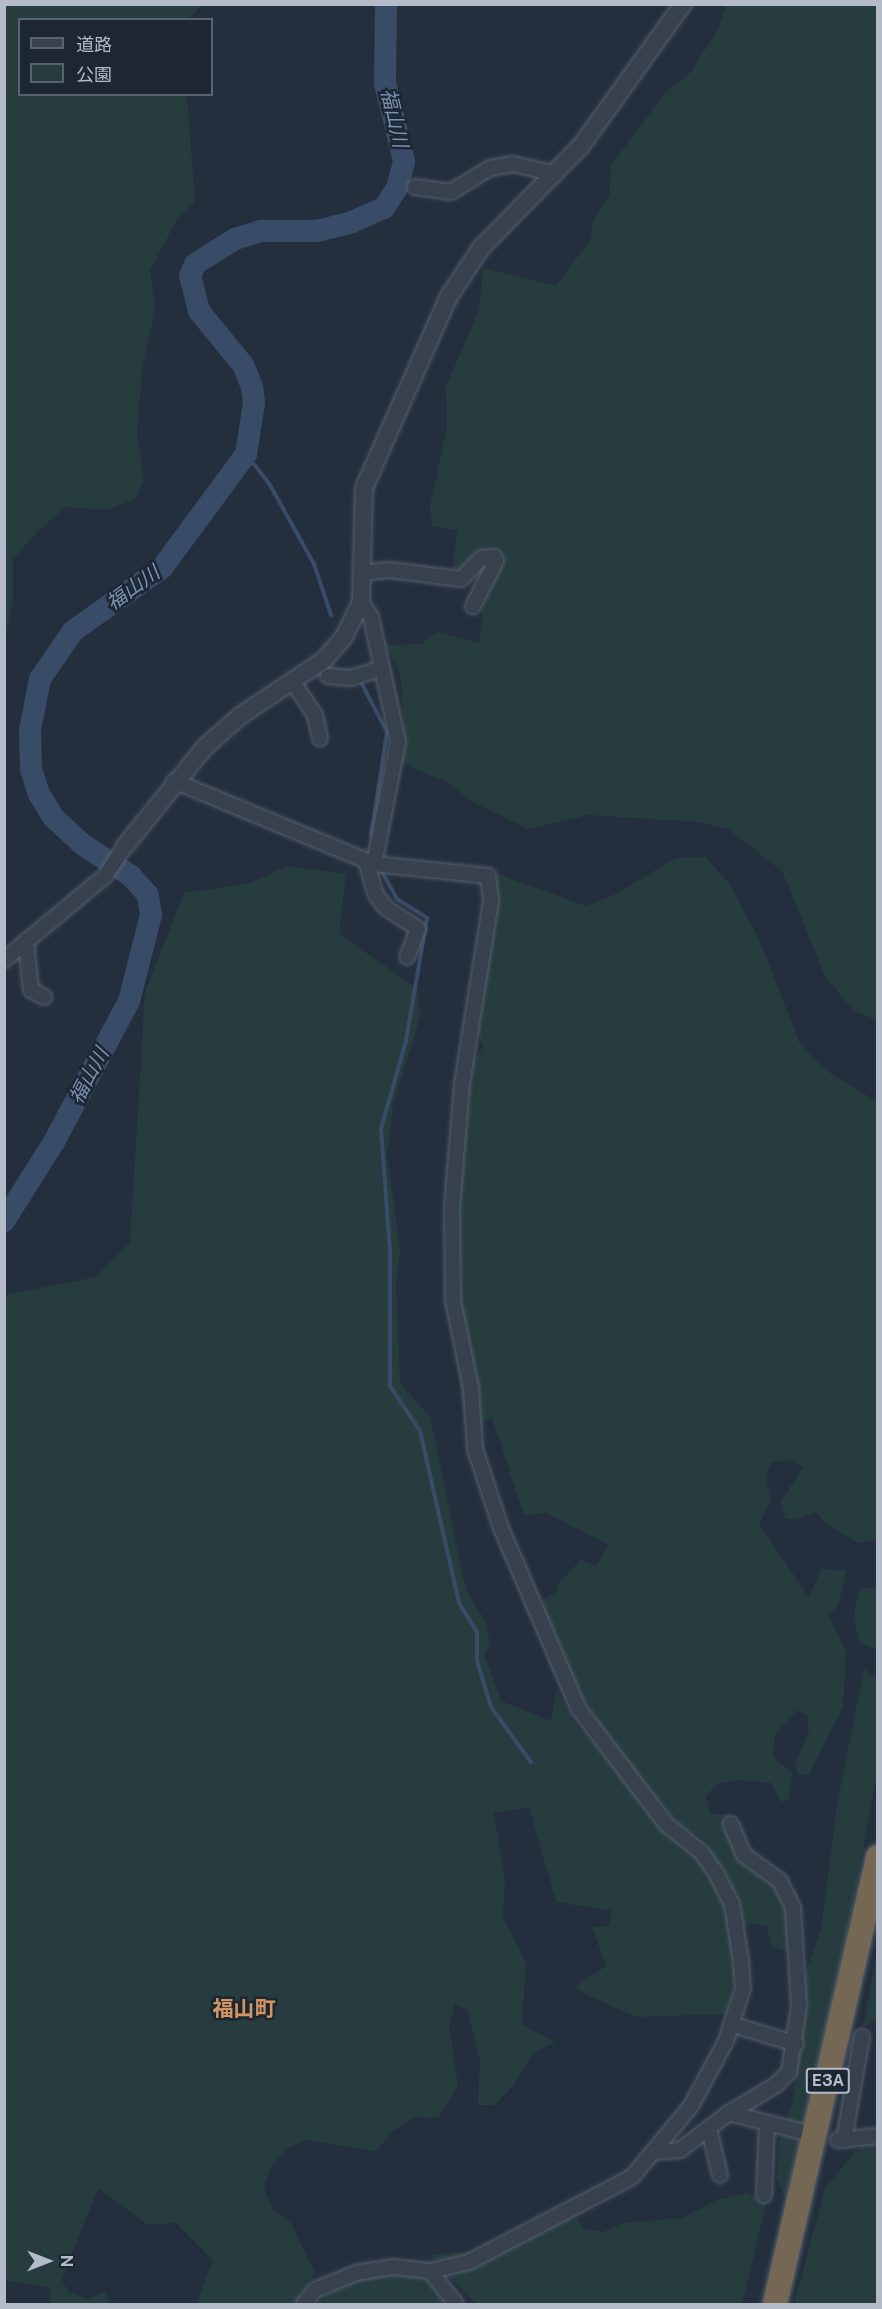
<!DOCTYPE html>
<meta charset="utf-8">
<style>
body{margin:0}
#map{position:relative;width:882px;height:2309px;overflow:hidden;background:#242f3e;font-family:"Public Sans","Noto Sans JP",sans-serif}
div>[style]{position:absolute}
.green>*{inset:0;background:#263c3f}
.stream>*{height:4px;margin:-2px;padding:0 2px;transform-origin:2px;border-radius:2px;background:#394c67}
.river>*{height:22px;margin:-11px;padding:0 11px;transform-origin:11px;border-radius:11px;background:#394c67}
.roads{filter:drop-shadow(0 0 2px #565f6c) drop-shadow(0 0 2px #565f6c)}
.minor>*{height:14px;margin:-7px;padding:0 7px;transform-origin:7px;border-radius:7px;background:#38414e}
.tertiary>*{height:16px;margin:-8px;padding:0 8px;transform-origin:8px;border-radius:8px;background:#38414e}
.motorway>*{height:24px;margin:-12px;padding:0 12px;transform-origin:12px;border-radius:12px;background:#746855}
span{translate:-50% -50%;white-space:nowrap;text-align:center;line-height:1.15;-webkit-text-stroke:5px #1d2633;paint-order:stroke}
.shield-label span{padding:2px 4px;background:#1d2633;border:2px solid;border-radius:4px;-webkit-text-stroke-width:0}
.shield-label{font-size:16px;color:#b4bcc9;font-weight:700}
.water-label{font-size:20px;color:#7c92b1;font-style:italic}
.quarter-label{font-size:21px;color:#d59563;font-weight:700}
.frame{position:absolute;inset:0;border:6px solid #b4bcc9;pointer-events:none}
.legend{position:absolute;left:18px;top:18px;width:195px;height:78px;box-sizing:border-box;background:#1d2633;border:2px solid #59626f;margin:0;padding:8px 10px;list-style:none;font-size:18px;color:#b4bcc9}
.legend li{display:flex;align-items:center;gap:12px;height:30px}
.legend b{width:30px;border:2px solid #59626f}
.north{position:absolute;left:18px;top:2231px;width:60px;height:60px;-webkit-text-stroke:4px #1d2633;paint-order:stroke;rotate:90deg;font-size:16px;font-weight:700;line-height:24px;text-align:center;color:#b4bcc9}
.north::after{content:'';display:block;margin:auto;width:21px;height:27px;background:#b4bcc9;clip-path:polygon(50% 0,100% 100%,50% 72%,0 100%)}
</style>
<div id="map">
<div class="green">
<div style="clip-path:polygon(5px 4px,202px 5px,188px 19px,20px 20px,20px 94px,187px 95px,195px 201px,176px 221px,150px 271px,155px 308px,142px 371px,137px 434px,144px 479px,136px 499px,107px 510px,65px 507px,33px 536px,13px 560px,13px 601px,5px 640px)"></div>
<div style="clip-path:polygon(726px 5px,877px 5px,877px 1020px,854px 1011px,825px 976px,782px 871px,728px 829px,699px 822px,588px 815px,528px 829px,475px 803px,447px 782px,399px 762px,404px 723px,400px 673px,385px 645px,421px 644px,437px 632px,479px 643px,487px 572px,453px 568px,457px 530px,432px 526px,430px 506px,447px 427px,446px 387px,479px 309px,483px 268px,556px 286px,591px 239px,593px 220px,609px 196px,611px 165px,666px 92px,690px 73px,719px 28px)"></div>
<div style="clip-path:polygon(705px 857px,729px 883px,759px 939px,800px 1044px,824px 1069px,877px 1102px,877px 1539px,859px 1543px,829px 1526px,815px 1512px,795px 1520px,785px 1518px,781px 1501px,803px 1467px,788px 1460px,771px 1463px,766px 1476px,771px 1501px,759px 1524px,809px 1597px,821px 1569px,846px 1571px,839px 1603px,829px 1616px,846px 1651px,843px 1707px,809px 1774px,799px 1775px,795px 1763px,809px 1731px,807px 1716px,797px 1710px,775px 1735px,773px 1757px,792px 1773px,789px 1800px,781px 1802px,771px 1783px,740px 1780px,717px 1784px,706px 1796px,710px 1814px,727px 1814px,732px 1843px,798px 1893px,795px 1955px,771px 1946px,767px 1926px,752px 1923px,744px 1929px,722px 1873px,701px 1837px,680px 1825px,632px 1772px,585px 1702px,560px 1678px,542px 1600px,556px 1592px,557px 1585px,581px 1560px,596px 1566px,609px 1545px,547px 1513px,524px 1515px,492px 1418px,465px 1429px,454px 1340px,447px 1204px,462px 1056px,476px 1059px,483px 1046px,473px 1023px,498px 874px,586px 906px,614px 895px,676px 858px)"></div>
<div style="clip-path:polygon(287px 866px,346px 874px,339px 934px,418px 989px,420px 1017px,393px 1104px,387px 1155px,400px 1250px,396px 1281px,400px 1383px,430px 1417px,466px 1590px,486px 1622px,490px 1644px,484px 1655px,501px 1701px,551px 1721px,556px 1690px,576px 1724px,647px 1804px,682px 1836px,723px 1892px,740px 1953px,726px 2014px,637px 2017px,589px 1996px,575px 1987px,606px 1966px,592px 1927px,608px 1926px,612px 1911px,556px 1902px,529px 1807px,494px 1813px,505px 1880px,503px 1917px,526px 1963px,522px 2025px,555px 2042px,533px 2053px,514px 2085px,494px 2105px,478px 2105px,480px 2061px,467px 2009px,455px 2004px,449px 2025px,458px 2086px,438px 2118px,415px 2117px,392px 2132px,376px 2151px,305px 2140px,287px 2149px,272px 2164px,264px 2187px,272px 2208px,291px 2223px,315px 2273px,295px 2304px,197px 2304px,213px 2260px,176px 2223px,148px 2225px,98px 2188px,62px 2280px,68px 2292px,87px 2299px,106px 2291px,109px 2304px,51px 2304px,50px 2287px,5px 2281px,4px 1295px,96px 1277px,130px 1243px,145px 992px,184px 893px,251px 883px)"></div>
<div style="clip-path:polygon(877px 1581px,877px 1649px,859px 1643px,854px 1615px,859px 1589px,874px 1588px)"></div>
<div style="clip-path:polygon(864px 1669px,877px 1679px,877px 1775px,835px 1999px,787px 2204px,777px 2178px,778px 2146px,793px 2100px,806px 1972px,821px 1929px,837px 1805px)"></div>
<div style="clip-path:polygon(877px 1953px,877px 2020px,863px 2027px)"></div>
<div style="clip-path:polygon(877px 2131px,877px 2304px,794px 2304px,825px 2188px,868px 2136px)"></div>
<div style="clip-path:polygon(746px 2193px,767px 2201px,742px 2304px,476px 2304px,429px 2255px,470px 2251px,573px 2211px,584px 2229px,603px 2232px,623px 2223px,682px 2218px,717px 2200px)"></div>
<div style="clip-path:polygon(413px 2260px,427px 2282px,462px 2298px,464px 2304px,316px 2304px,369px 2263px)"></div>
</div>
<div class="stream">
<div style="left:246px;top:454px;width:39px;rotate:52deg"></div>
<div style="left:270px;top:485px;width:90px;rotate:60.9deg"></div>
<div style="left:314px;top:564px;width:54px;rotate:71.6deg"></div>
<div style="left:362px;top:684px;width:54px;rotate:62.5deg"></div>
<div style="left:387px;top:732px;width:105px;rotate:98.7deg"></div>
<div style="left:381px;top:870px;width:33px;rotate:61deg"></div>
<div style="left:397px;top:899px;width:36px;rotate:32deg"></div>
<div style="left:427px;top:918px;width:125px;rotate:99.7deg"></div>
<div style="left:406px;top:1041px;width:91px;rotate:105.9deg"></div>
<div style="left:381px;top:1129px;width:123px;rotate:85.8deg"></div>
<div style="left:390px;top:1252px;width:134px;rotate:90deg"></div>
<div style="left:390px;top:1386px;width:54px;rotate:56.3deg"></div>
<div style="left:420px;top:1431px;width:176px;rotate:77.2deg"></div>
<div style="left:459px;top:1603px;width:34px;rotate:58deg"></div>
<div style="left:477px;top:1632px;width:29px;rotate:90deg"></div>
<div style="left:477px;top:1661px;width:48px;rotate:73.1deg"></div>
<div style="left:491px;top:1707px;width:68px;rotate:54deg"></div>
</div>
<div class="river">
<div style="left:4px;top:1221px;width:93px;rotate:-57.7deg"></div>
<div style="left:54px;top:1142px;width:160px;rotate:-62deg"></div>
<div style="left:129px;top:1001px;width:89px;rotate:-75.7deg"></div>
<div style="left:151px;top:915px;width:20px;rotate:-99deg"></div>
<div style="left:148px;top:895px;width:25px;rotate:-132deg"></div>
<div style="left:131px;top:876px;width:59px;rotate:-146.9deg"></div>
<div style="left:82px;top:844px;width:40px;rotate:-137deg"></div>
<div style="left:53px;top:817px;width:27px;rotate:-121deg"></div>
<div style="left:39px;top:794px;width:25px;rotate:-108deg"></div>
<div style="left:31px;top:770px;width:40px;rotate:-91.4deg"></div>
<div style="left:30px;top:730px;width:52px;rotate:-78.9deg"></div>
<div style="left:40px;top:679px;width:58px;rotate:-55.5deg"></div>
<div style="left:73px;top:631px;width:109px;rotate:-35.3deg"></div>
<div style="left:162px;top:568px;width:142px;rotate:-53.6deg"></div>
<div style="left:246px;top:454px;width:52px;rotate:-81.1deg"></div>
<div style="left:254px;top:403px;width:16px;rotate:-97deg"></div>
<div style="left:252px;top:387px;width:24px;rotate:-112deg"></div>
<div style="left:243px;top:365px;width:70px;rotate:-129.2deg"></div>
<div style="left:199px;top:311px;width:36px;rotate:-104deg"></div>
<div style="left:190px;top:276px;width:13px;rotate:-67deg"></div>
<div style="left:195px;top:264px;width:47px;rotate:-32deg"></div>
<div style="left:235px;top:239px;width:28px;rotate:-17deg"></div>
<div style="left:262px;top:231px;width:55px"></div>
<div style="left:317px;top:231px;width:36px;rotate:-14deg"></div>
<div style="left:352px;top:222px;width:35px;rotate:-24deg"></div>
<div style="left:384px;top:208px;width:24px;rotate:-57deg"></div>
<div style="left:397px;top:188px;width:28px;rotate:-75deg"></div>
<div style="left:404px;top:161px;width:80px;rotate:-103.7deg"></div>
<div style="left:385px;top:83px;width:79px;rotate:-89.3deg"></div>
</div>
<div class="roads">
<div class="minor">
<div style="left:415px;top:187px;width:36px;rotate:8deg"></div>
<div style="left:451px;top:192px;width:46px;rotate:-31.6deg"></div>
<div style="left:490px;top:168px;width:23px;rotate:-10deg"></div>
<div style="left:513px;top:164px;width:44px;rotate:13.1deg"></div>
<div style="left:361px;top:573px;width:28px;rotate:-6deg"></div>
<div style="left:389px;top:570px;width:73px;rotate:7.1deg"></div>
<div style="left:461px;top:579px;width:30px;rotate:-45deg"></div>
<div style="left:482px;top:558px;width:12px;rotate:-5deg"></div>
<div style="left:494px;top:557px;width:4px;rotate:63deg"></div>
<div style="left:496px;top:561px;width:51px;rotate:117.1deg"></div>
<div style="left:361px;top:602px;width:18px;rotate:56deg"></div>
<div style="left:371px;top:617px;width:128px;rotate:77.8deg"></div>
<div style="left:398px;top:742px;width:124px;rotate:101.1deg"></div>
<div style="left:328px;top:676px;width:23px;rotate:5deg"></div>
<div style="left:351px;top:678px;width:33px;rotate:-18deg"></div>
<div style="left:292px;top:681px;width:41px;rotate:55.9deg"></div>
<div style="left:315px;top:715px;width:24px;rotate:78deg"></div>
<div style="left:174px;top:781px;width:217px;rotate:22.5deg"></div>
<div style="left:374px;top:864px;width:115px;rotate:6deg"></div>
<div style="left:488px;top:876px;width:25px;rotate:83deg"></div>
<div style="left:491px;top:901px;width:185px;rotate:99deg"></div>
<div style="left:462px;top:1084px;width:125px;rotate:94.6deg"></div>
<div style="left:452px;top:1209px;width:92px;rotate:89.4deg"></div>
<div style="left:453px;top:1301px;width:89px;rotate:78.3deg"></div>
<div style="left:471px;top:1388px;width:61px;rotate:86.2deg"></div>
<div style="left:475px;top:1449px;width:83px;rotate:71.8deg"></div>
<div style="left:501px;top:1528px;width:196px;rotate:66.8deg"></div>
<div style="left:578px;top:1708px;width:146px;rotate:52.8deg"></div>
<div style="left:666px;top:1824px;width:45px;rotate:38.7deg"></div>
<div style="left:701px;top:1852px;width:26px;rotate:54deg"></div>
<div style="left:716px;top:1873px;width:35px;rotate:63deg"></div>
<div style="left:732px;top:1904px;width:58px;rotate:81deg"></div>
<div style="left:741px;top:1961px;width:27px;rotate:86deg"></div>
<div style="left:743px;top:1988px;width:56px;rotate:107.8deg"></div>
<div style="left:726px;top:2041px;width:74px;rotate:118.3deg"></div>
<div style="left:691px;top:2106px;width:92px;rotate:129.7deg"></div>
<div style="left:632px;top:2177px;width:184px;rotate:152.5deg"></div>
<div style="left:469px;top:2262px;width:40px;rotate:167deg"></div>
<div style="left:430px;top:2271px;width:37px;rotate:-174deg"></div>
<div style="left:393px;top:2267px;width:37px;rotate:171deg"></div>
<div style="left:356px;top:2273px;width:44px;rotate:157.5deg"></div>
<div style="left:315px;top:2290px;width:18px;rotate:128deg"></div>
<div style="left:366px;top:861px;width:35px;rotate:74deg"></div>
<div style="left:376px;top:895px;width:16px;rotate:52deg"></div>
<div style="left:386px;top:908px;width:38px;rotate:33deg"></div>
<div style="left:418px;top:929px;width:30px;rotate:111deg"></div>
<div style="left:26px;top:941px;width:49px;rotate:84.2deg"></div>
<div style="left:31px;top:990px;width:15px;rotate:28deg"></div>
<div style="left:4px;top:960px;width:133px;rotate:-39.8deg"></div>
<div style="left:106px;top:875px;width:35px;rotate:-57deg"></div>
<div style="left:731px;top:2024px;width:68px;rotate:17.1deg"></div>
<div style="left:729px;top:2113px;width:55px;rotate:-30.8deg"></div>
<div style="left:776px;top:2085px;width:18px;rotate:-45deg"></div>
<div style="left:789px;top:2072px;width:67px;rotate:-81.4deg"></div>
<div style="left:799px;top:2006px;width:99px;rotate:-93.5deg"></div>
<div style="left:793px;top:1907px;width:29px;rotate:-117deg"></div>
<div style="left:780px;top:1881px;width:44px;rotate:-144.2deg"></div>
<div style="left:744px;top:1855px;width:34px;rotate:-113deg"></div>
<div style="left:709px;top:2129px;width:47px;rotate:76.6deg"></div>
<div style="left:838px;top:2140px;width:40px;rotate:-5.7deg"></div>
<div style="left:844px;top:2140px;width:105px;rotate:-80.1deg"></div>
<div style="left:654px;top:2152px;width:26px;rotate:-4deg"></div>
<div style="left:680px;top:2150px;width:61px;rotate:-37.1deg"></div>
<div style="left:729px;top:2113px;width:81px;rotate:14.4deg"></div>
<div style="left:764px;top:2195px;width:72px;rotate:-87.6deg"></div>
<div style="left:430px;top:2271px;width:42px;rotate:51.8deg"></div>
</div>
<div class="tertiary">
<div style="left:125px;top:846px;width:127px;rotate:-51.1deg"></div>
<div style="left:205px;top:747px;width:47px;rotate:-41.5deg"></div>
<div style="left:240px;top:716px;width:101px;rotate:-33.7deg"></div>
<div style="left:324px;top:660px;width:30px;rotate:-49deg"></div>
<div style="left:344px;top:637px;width:39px;rotate:-64deg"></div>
<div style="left:361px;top:602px;width:114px;rotate:-88.5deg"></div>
<div style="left:364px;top:488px;width:208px;rotate:-66.1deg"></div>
<div style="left:448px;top:298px;width:60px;rotate:-56.6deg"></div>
<div style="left:481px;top:248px;width:143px;rotate:-45.6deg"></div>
<div style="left:581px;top:146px;width:175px;rotate:-54.3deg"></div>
</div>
<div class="motorway">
<div style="left:775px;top:2304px;width:459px;rotate:-77deg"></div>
</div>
</div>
<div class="shield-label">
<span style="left:828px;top:2081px">E3A</span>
</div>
<div class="water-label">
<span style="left:394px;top:118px;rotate:77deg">福山川</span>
<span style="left:133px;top:588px;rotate:-36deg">福山川</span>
<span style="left:89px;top:1076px;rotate:-62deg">福山川</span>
</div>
<div class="quarter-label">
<span style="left:244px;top:2009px">福山町</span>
</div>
<div class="frame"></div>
<ul class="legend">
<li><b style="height:8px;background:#38414e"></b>道路</li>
<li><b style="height:16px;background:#263c3f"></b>公園</li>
</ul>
<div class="north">N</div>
</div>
